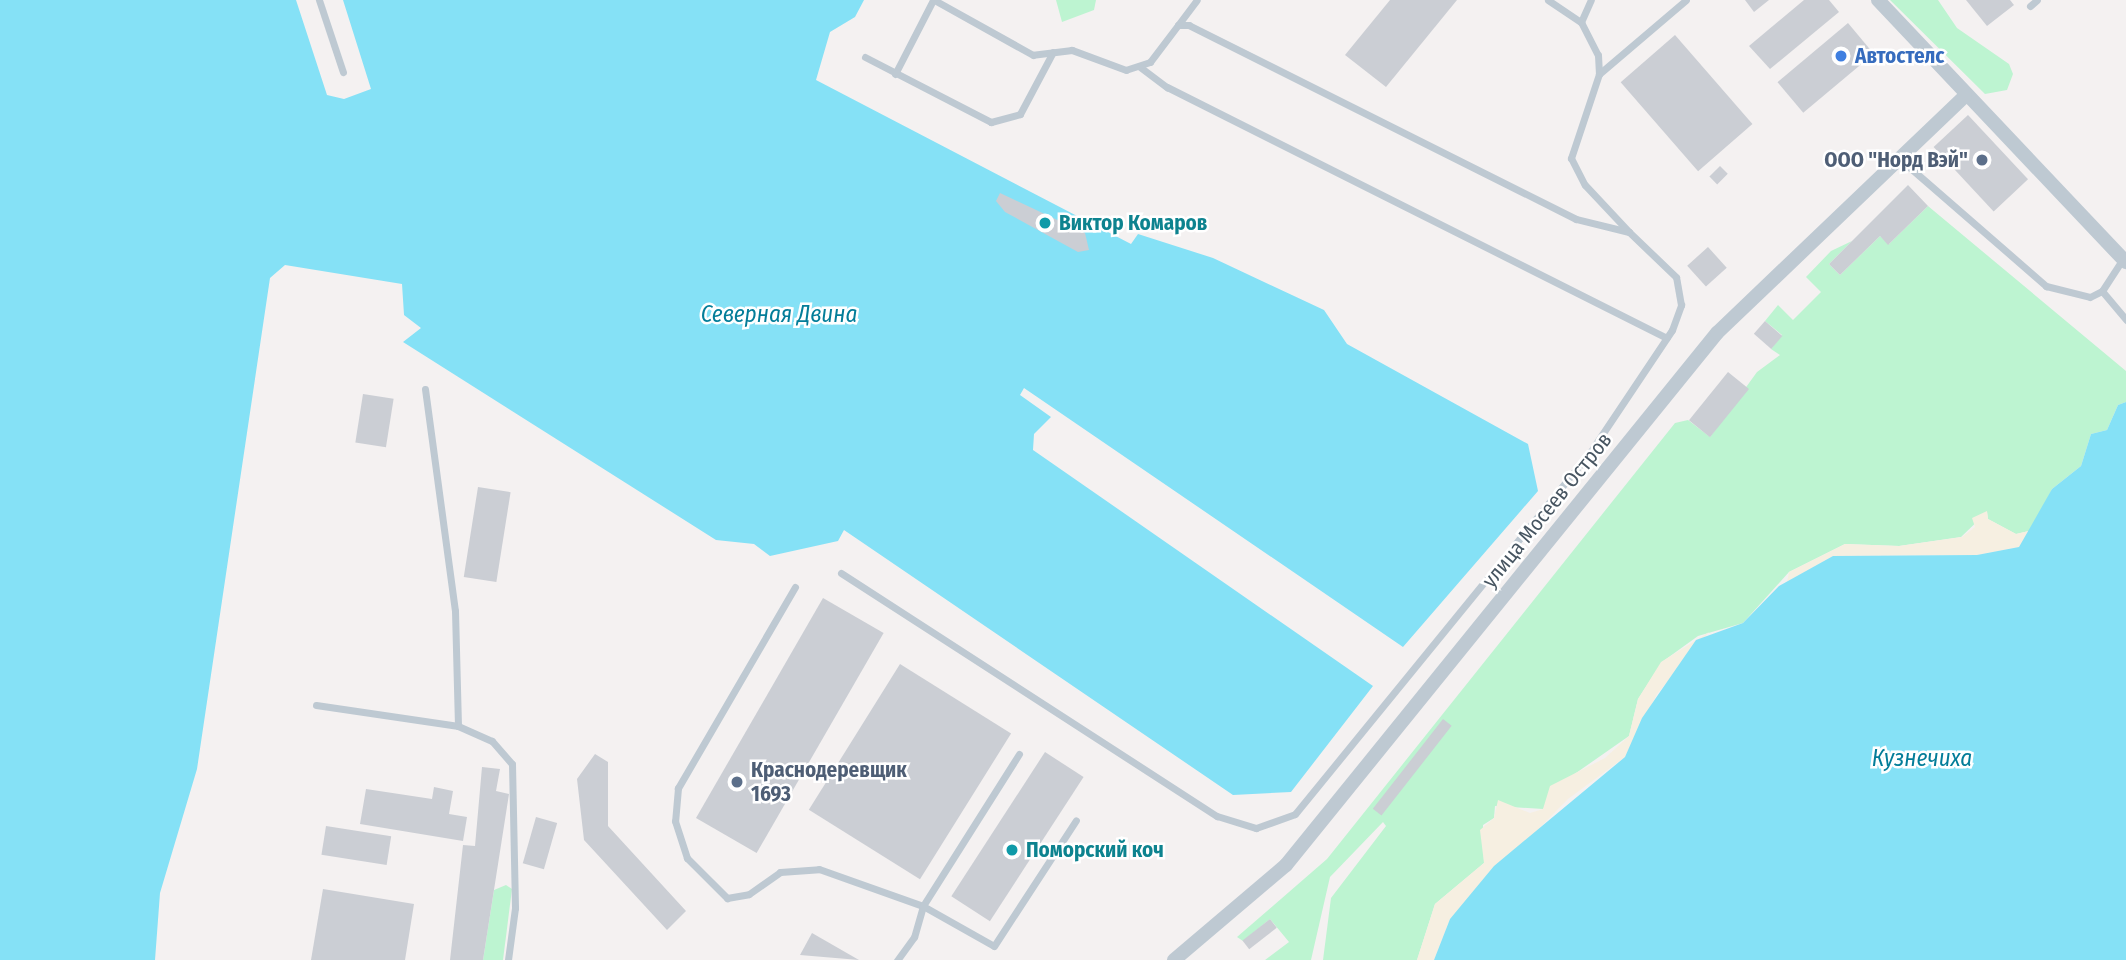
<!DOCTYPE html>
<meta charset="utf-8">
<style>
body{margin:0}
#map{position:relative;width:2126px;height:960px;overflow:hidden;background:#f4f1f1;font-family:"Fira Sans Condensed",sans-serif}
div>[style]{position:absolute}
.green>*{inset:0;background:#bdf4d1}
.sand>*{inset:0;background:#f6efe1}
.water>*{inset:0;background:#85e1f6}
.building>*{inset:0;background:#cbced4;transform-origin:0 0}
.lane>*{height:7px;margin:-3.5px;padding:0 3.5px;transform-origin:3.5px;border-radius:3.5px;background:#bec9d2}
.street>*{height:14px;margin:-7px;padding:0 7px;transform-origin:7px;border-radius:7px;background:#bec9d2}
.dots>*{width:19px;height:19px;translate:-50% -50%;box-sizing:border-box;border:4px solid #fff;border-radius:50%}
span{translate:-50% -50%;white-space:nowrap;text-align:center;line-height:1.15;-webkit-text-stroke:5px #fff;paint-order:stroke}
.shop-label{font-size:21px;color:#366cbe;font-weight:700}
.left{translate:0 -50%;text-align:left}
.service-label{font-size:21px;color:#4e5e75;font-weight:700}
.right{translate:-100% -50%;text-align:right}
.culture-label{font-size:21px;color:#0d838f;font-weight:700}
.street-label{font-size:21px;color:#475561}
.water-label{font-size:23px;color:#037d99;font-style:italic}
</style>
<div id="map">
<div class="green">
<div style="clip-path:polygon(1056px 0,1096px 0,1094px 10px,1062px 22px)"></div>
<div style="clip-path:polygon(1890px 0,1938px 0,1957px 28px,2009px 64px,2013px 74px,2007px 90px,1985px 94px)"></div>
<div style="clip-path:polygon(1928px 206px,2126px 371px,2126px 402px,2118px 405px,2107px 430px,2091px 434px,2081px 466px,2052px 489px,2033px 530px,2016px 534px,1988px 519px,1987px 512px,1961px 537px,1899px 546px,1845px 544px,1789px 572px,1743px 623px,1698px 636px,1662px 662px,1638px 699px,1629px 736px,1566px 780px,1543px 809px,1495px 806px,1494px 818px,1483px 825px,1484px 863px,1435px 904px,1417px 960px,1323px 960px,1331px 898px,1386px 826px,1383px 822px,1330px 877px,1311px 960px,1265px 960px,1289px 942px,1270px 919px,1243px 941px,1237px 937px,1327px 859px,1675px 423px,1688px 420px,1710px 437px,1757px 372px,1780px 355px,1771px 349px,1782px 335px,1765px 321px,1778px 305px,1793px 320px,1821px 292px,1806px 277px,1831px 251px,1852px 241px,1829px 264px,1840px 275px,1880px 236px,1889px 244px)"></div>
<div style="clip-path:polygon(506px 885px,512px 889px,503px 960px,483px 960px,494px 890px)"></div>
</div>
<div class="sand">
<div style="clip-path:polygon(1987px 511px,1988px 519px,2016px 534px,2033px 530px,2019px 547px,1977px 555px,1833px 556px,1787px 582px,1789px 572px,1845px 544px,1899px 546px,1962px 537px,1975px 527px,1972px 518px)"></div>
<div style="clip-path:polygon(1709px 632px,1657px 694px,1625px 757px,1568px 799px,1450px 919px,1434px 960px,1417px 960px,1435px 904px,1484px 863px,1480px 830px,1494px 818px,1498px 800px,1530px 813px,1543px 809px,1550px 786px,1605px 758px,1629px 736px,1638px 699px,1661px 662px)"></div>
</div>
<div class="water">
<div style="clip-path:polygon(0 0,296px 0,327px 95px,344px 99px,371px 89px,343px 0,864px 0,855px 17px,830px 32px,816px 80px,1131px 244px,1138px 234px,1213px 258px,1324px 310px,1347px 344px,1528px 444px,1538px 491px,1403px 647px,1024px 388px,1020px 395px,1051px 417px,1034px 434px,1033px 450px,1373px 686px,1291px 792px,1233px 795px,844px 530px,838px 541px,770px 556px,754px 544px,716px 540px,403px 342px,421px 328px,404px 315px,402px 284px,285px 265px,270px 278px,197px 769px,160px 893px,155px 960px,0 960px)"></div>
<div style="clip-path:polygon(2126px 402px,2126px 960px,1434px 960px,1450px 919px,1494px 866px,1625px 757px,1642px 718px,1696px 640px,1743px 623px,1779px 586px,1833px 556px,1977px 555px,2019px 547px,2052px 489px,2081px 466px,2091px 434px,2107px 430px,2118px 405px)"></div>
</div>
<div class="building">
<div style="clip-path:polygon(1390px 0,1457px 0,1386px 87px,1345px 55px)"></div>
<div style="clip-path:polygon(1745px 0,1769px 0,1754px 12px)"></div>
<div style="clip-path:polygon(1804px 0,1829px 0,1839px 12px,1770px 69px,1749px 46px)"></div>
<div style="clip-path:polygon(1966px 0,2010px 0,2014px 5px,1987px 26px)"></div>
<div style="left:1848px;top:23px;width:40px;height:92px;rotate:50deg"></div>
<div style="left:1675px;top:35px;width:118px;height:72px;rotate:49deg"></div>
<div style="left:1968px;top:115px;width:88px;height:47px;rotate:47deg"></div>
<div style="left:1720px;top:166px;width:11px;height:15px;rotate:45deg"></div>
<div style="clip-path:polygon(1908px 185px,1928px 206px,1888px 245px,1880px 236px,1840px 275px,1829px 264px)"></div>
<div style="clip-path:polygon(1000px 193px,1085px 233px,1089px 250px,1078px 252px,1005px 212px,996px 201px)"></div>
<div style="left:1708px;top:247px;width:28px;height:28px;rotate:48deg"></div>
<div style="left:1765px;top:321px;width:23px;height:17px;rotate:41deg"></div>
<div style="left:1728px;top:372px;width:27px;height:62px;rotate:39deg"></div>
<div style="left:363px;top:394px;width:31px;height:49px;rotate:9deg"></div>
<div style="left:478px;top:487px;width:33px;height:91px;rotate:9deg"></div>
<div style="left:823px;top:598px;width:70px;height:254px;rotate:30deg"></div>
<div style="left:900px;top:664px;width:131px;height:172px;rotate:32deg"></div>
<div style="left:1443px;top:719px;width:11px;height:114px;rotate:38deg"></div>
<div style="left:1045px;top:752px;width:46px;height:172px;rotate:33deg"></div>
<div style="clip-path:polygon(595px 754px,608px 762px,608px 826px,686px 911px,667px 930px,584px 840px,577px 779px)"></div>
<div style="clip-path:polygon(482px 767px,500px 769px,496px 791px,509px 794px,483px 960px,450px 960px,463px 845px,475px 846px)"></div>
<div style="clip-path:polygon(434px 787px,453px 791px,449px 814px,467px 817px,463px 841px,360px 824px,366px 789px,432px 799px)"></div>
<div style="left:536px;top:817px;width:22px;height:48px;rotate:16deg"></div>
<div style="left:326px;top:826px;width:66px;height:29px;rotate:9deg"></div>
<div style="clip-path:polygon(323px 889px,414px 904px,405px 960px,311px 960px)"></div>
<div style="left:1270px;top:919px;width:11px;height:35px;rotate:52deg"></div>
<div style="clip-path:polygon(812px 933px,859px 960px,800px 955px)"></div>
</div>
<div class="lane">
<div style="left:319px;top:0;width:76px;rotate:71.6deg"></div>
<div style="left:1548px;top:0;width:40px;rotate:34deg"></div>
<div style="left:1581px;top:22px;width:37px;rotate:63deg"></div>
<div style="left:1598px;top:55px;width:19px;rotate:87deg"></div>
<div style="left:1599px;top:74px;width:89px;rotate:108.4deg"></div>
<div style="left:1571px;top:158px;width:30px;rotate:63deg"></div>
<div style="left:1585px;top:185px;width:64px;rotate:46.9deg"></div>
<div style="left:2030px;top:6px;width:9px;rotate:-41deg"></div>
<div style="left:1581px;top:22px;width:24px;rotate:-66deg"></div>
<div style="left:1178px;top:25px;width:31px;rotate:-53deg"></div>
<div style="left:865px;top:57px;width:142px;rotate:27.3deg"></div>
<div style="left:991px;top:122px;width:30px;rotate:-15deg"></div>
<div style="left:1020px;top:114px;width:70px;rotate:-62deg"></div>
<div style="left:1140px;top:67px;width:34px;rotate:37deg"></div>
<div style="left:1167px;top:87px;width:559px;rotate:26.66deg"></div>
<div style="left:895px;top:74px;width:83px;rotate:-62.8deg"></div>
<div style="left:1599px;top:74px;width:114px;rotate:-40.4deg"></div>
<div style="left:1900px;top:159px;width:194px;rotate:41deg"></div>
<div style="left:2046px;top:286px;width:45px;rotate:14deg"></div>
<div style="left:2090px;top:297px;width:13px;rotate:-27deg"></div>
<div style="left:2102px;top:291px;width:38px;rotate:-57deg"></div>
<div style="left:2102px;top:291px;width:38px;rotate:50deg"></div>
<div style="left:425px;top:389px;width:224px;rotate:82.3deg"></div>
<div style="left:455px;top:611px;width:115px;rotate:88.5deg"></div>
<div style="left:841px;top:573px;width:448px;rotate:32.9deg"></div>
<div style="left:1217px;top:816px;width:41px;rotate:17.1deg"></div>
<div style="left:1256px;top:828px;width:41px;rotate:-19.7deg"></div>
<div style="left:1295px;top:814px;width:472px;rotate:-50.8deg"></div>
<div style="left:1593px;top:448px;width:142px;rotate:-56.2deg"></div>
<div style="left:1672px;top:330px;width:27px;rotate:-70deg"></div>
<div style="left:1681px;top:305px;width:28px;rotate:-100deg"></div>
<div style="left:1676px;top:277px;width:65px;rotate:-136.2deg"></div>
<div style="left:1629px;top:232px;width:55px;rotate:-166.2deg"></div>
<div style="left:1576px;top:219px;width:433px;rotate:-153.4deg"></div>
<div style="left:1189px;top:25px;width:11px;rotate:180deg"></div>
<div style="left:1178px;top:25px;width:46px;rotate:127.1deg"></div>
<div style="left:1150px;top:62px;width:25px;rotate:162deg"></div>
<div style="left:1126px;top:70px;width:58px;rotate:-159.7deg"></div>
<div style="left:1072px;top:50px;width:39px;rotate:173deg"></div>
<div style="left:1033px;top:55px;width:113px;rotate:-150.9deg"></div>
<div style="left:795px;top:587px;width:233px;rotate:120.2deg"></div>
<div style="left:678px;top:788px;width:33px;rotate:95deg"></div>
<div style="left:675px;top:821px;width:39px;rotate:72deg"></div>
<div style="left:687px;top:858px;width:57px;rotate:45deg"></div>
<div style="left:727px;top:898px;width:22px;rotate:-10deg"></div>
<div style="left:749px;top:894px;width:38px;rotate:-35deg"></div>
<div style="left:780px;top:872px;width:39px;rotate:-4deg"></div>
<div style="left:819px;top:869px;width:110px;rotate:19.6deg"></div>
<div style="left:923px;top:906px;width:32px;rotate:106deg"></div>
<div style="left:914px;top:937px;width:29px;rotate:126deg"></div>
<div style="left:316px;top:705px;width:144px;rotate:8.4deg"></div>
<div style="left:458px;top:726px;width:37px;rotate:24deg"></div>
<div style="left:492px;top:741px;width:30px;rotate:49deg"></div>
<div style="left:512px;top:764px;width:144px;rotate:88.8deg"></div>
<div style="left:515px;top:908px;width:52px;rotate:97.7deg"></div>
<div style="left:1019px;top:754px;width:180px;rotate:122.3deg"></div>
<div style="left:923px;top:906px;width:81px;rotate:29.4deg"></div>
<div style="left:994px;top:946px;width:150px;rotate:-56.9deg"></div>
</div>
<div class="street">
<div style="left:1878px;top:0;width:361px;rotate:46.6deg"></div>
<div style="left:1174px;top:960px;width:147px;rotate:-40.3deg"></div>
<div style="left:1286px;top:865px;width:685px;rotate:-50.99deg"></div>
<div style="left:1717px;top:333px;width:343px;rotate:-43.7deg"></div>
</div>
<div class="dots">
<div style="left:1841px;top:56px;background:#3f7fe0"></div>
<div style="left:1982px;top:160px;background:#5c6f8a"></div>
<div style="left:1045px;top:223px;background:#0f9aa8"></div>
<div style="left:737px;top:782px;background:#5c6f8a"></div>
<div style="left:1012px;top:850px;background:#0f9aa8"></div>
</div>
<div class="shop-label">
<span class="left" style="left:1855px;top:56px">Автостелс</span>
</div>
<div class="service-label">
<span class="right" style="left:1968px;top:160px">ООО "Норд Вэй"</span>
<span class="left" style="left:751px;top:782px">Краснодеревщик<br>1693</span>
</div>
<div class="culture-label">
<span class="left" style="left:1059px;top:223px">Виктор Комаров</span>
<span class="left" style="left:1026px;top:850px">Поморский коч</span>
</div>
<div class="street-label">
<span style="left:1547px;top:510px;rotate:-51deg">улица Мосеев Остров</span>
</div>
<div class="water-label">
<span style="left:779px;top:314px">Северная Двина</span>
<span style="left:1922px;top:758px">Кузнечиха</span>
</div>
</div>
